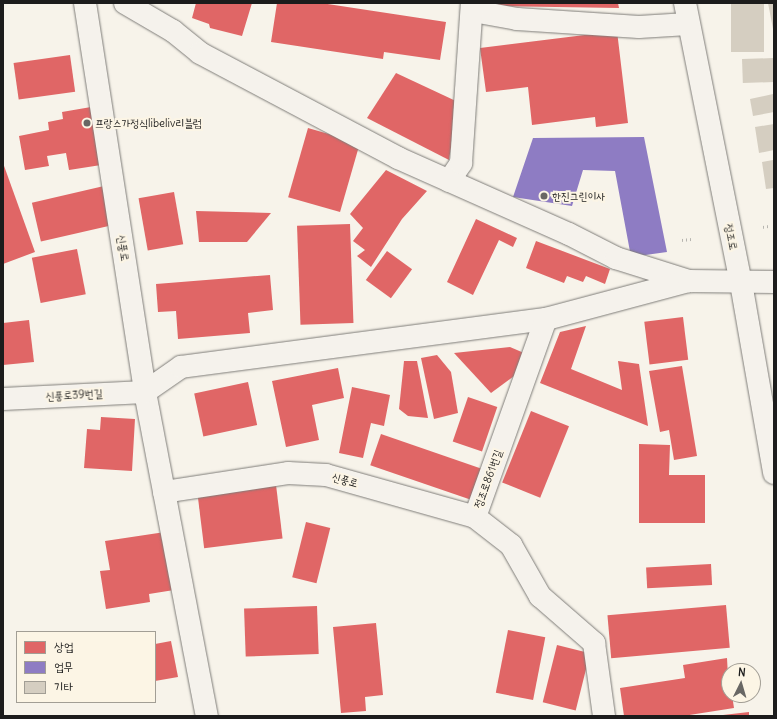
<!DOCTYPE html>
<meta charset="utf-8">
<style>
body{margin:0}
#map{position:relative;width:777px;height:719px;overflow:hidden;background:#f7f3ea;font-family:Delius,"Poor Story",sans-serif}
div>[style]{position:absolute}
.shops>*{inset:0;background:#e06666;transform-origin:0 0}
.offices>*{inset:0;background:#8e7cc3}
.building>*{inset:0;background:#d5cec1;transform-origin:0 0}
.path>*{height:2.5px;margin-top:-1.25px;transform-origin:0;background:repeating-linear-gradient(90deg,#b6b4af 0 1px,transparent 0 4px)}
.roads{filter:drop-shadow(0 0 1px #7f7d79) drop-shadow(0 0 1px #7f7d79)}
.minor>*{height:22px;margin:-11px;padding:0 11px;transform-origin:11px;border-radius:11px;background:#f5f2ec}
.dots>*{width:11px;height:11px;translate:-50% -50%;box-sizing:border-box;border:2px solid #fcf5e5;border-radius:50%}
span{translate:-50% -50%;white-space:nowrap;text-align:center;line-height:1.15;-webkit-text-stroke:4px #fcf5e5;paint-order:stroke}
.poi-label{font-size:11px;color:#1c1c1c}
.left{translate:0 -50%;text-align:left}
.street-label{font-size:11px;color:#1c1c1c}
.frame{position:absolute;inset:0;border:4px solid #1c1c1c;pointer-events:none}
.legend{position:absolute;left:16px;top:631px;width:140px;height:72px;box-sizing:border-box;background:#fcf5e5;border:1px solid #a29e95;margin:0;padding:5px 7px;list-style:none;font-size:12px;color:#1c1c1c}
.legend li{display:flex;align-items:center;gap:8px;height:20px}
.legend b{width:20px;border:1px solid #a29e95}
.north{position:absolute;left:721px;top:663px;width:40px;height:40px;box-sizing:border-box;background:#fcf5e5;border:1px solid #a29e95;border-radius:50%;rotate:5deg;font-size:11px;font-weight:700;line-height:16px;text-align:center;color:#1c1c1c}
.north::after{content:'';display:block;margin:auto;width:14px;height:18px;background:#696764;clip-path:polygon(50% 0,100% 100%,50% 72%,0 100%)}
</style>
<div id="map">
<div class="shops">
<div style="clip-path:polygon(196px 3px,252px 3px,242px 36px,210px 28px,209px 24px,192px 18px)"></div>
<div style="clip-path:polygon(277px 3px,321px 3px,446px 22px,440px 60px,384px 52px,383px 59px,271px 42px)"></div>
<div style="clip-path:polygon(498px 3px,618px 3px,619px 8px,498px 6px)"></div>
<div style="clip-path:polygon(617px 31px,628px 123px,596px 127px,595px 117px,532px 125px,528px 87px,486px 92px,480px 48px)"></div>
<div style="left:70px;top:55px;width:37px;height:57px;rotate:82deg"></div>
<div style="clip-path:polygon(396px 73px,458px 102px,449px 160px,367px 118px)"></div>
<div style="clip-path:polygon(91px 107px,101px 165px,69px 170px,66px 153px,47px 156px,49px 166px,25px 170px,19px 136px,49px 130px,48px 122px,63px 119px,62px 112px)"></div>
<div style="left:308px;top:128px;width:54px;height:72px;rotate:16deg"></div>
<div style="clip-path:polygon(3px 163px,35px 252px,3px 264px)"></div>
<div style="clip-path:polygon(386px 170px,427px 191px,402px 219px,371px 267px,357px 256px,365px 250px,353px 241px,363px 228px,350px 214px)"></div>
<div style="left:104px;top:186px;width:40px;height:74px;rotate:77deg"></div>
<div style="left:174px;top:192px;width:53px;height:36px;rotate:80deg"></div>
<div style="clip-path:polygon(196px 211px,271px 213px,247px 242px,199px 242px)"></div>
<div style="clip-path:polygon(476px 219px,517px 238px,513px 247px,499px 240px,473px 295px,447px 282px)"></div>
<div style="left:350px;top:224px;width:99px;height:53px;rotate:88deg"></div>
<div style="clip-path:polygon(536px 241px,610px 269px,605px 284px,586px 276px,583px 282px,567px 276px,564px 283px,526px 268px)"></div>
<div style="left:77px;top:249px;width:46px;height:46px;rotate:79deg"></div>
<div style="left:387px;top:251px;width:31px;height:36px;rotate:36deg"></div>
<div style="clip-path:polygon(270px 275px,273px 310px,248px 313px,250px 333px,178px 339px,176px 311px,158px 312px,156px 284px)"></div>
<div style="left:683px;top:317px;width:43px;height:39px;rotate:83deg"></div>
<div style="clip-path:polygon(29px 320px,34px 362px,3px 365px,3px 323px)"></div>
<div style="clip-path:polygon(586px 326px,571px 369px,622px 390px,618px 361px,639px 364px,648px 426px,540px 383px,560px 332px)"></div>
<div style="clip-path:polygon(510px 347px,524px 353px,517px 374px,491px 393px,454px 353px)"></div>
<div style="clip-path:polygon(437px 355px,451px 372px,458px 413px,434px 419px,421px 358px)"></div>
<div style="clip-path:polygon(404px 361px,417px 361px,428px 418px,408px 416px,399px 409px)"></div>
<div style="clip-path:polygon(682px 366px,697px 456px,674px 460px,669px 430px,660px 432px,649px 371px)"></div>
<div style="clip-path:polygon(338px 368px,344px 398px,312px 405px,319px 440px,286px 447px,272px 381px)"></div>
<div style="left:248px;top:382px;width:44px;height:55px;rotate:78deg"></div>
<div style="clip-path:polygon(352px 387px,390px 395px,384px 426px,371px 423px,363px 458px,339px 453px)"></div>
<div style="left:468px;top:397px;width:31px;height:47px;rotate:19deg"></div>
<div style="left:531px;top:411px;width:41px;height:77px;rotate:22deg"></div>
<div style="clip-path:polygon(101px 417px,135px 419px,132px 471px,84px 468px,87px 429px,100px 430px)"></div>
<div style="left:381px;top:434px;width:108px;height:33px;rotate:19deg"></div>
<div style="clip-path:polygon(639px 444px,670px 445px,669px 475px,705px 475px,705px 523px,639px 523px)"></div>
<div style="left:276px;top:485px;width:54px;height:79px;rotate:83deg"></div>
<div style="left:306px;top:522px;width:25px;height:57px;rotate:14deg"></div>
<div style="clip-path:polygon(165px 532px,174px 590px,149px 594px,150px 602px,106px 609px,100px 571px,110px 570px,105px 541px)"></div>
<div style="left:711px;top:564px;width:21px;height:65px;rotate:87deg"></div>
<div style="left:726px;top:605px;width:43px;height:119px;rotate:85deg"></div>
<div style="left:317px;top:606px;width:48px;height:73px;rotate:88deg"></div>
<div style="clip-path:polygon(376px 623px,383px 695px,365px 697px,366px 711px,341px 713px,333px 627px)"></div>
<div style="left:508px;top:630px;width:38px;height:64px;rotate:11deg"></div>
<div style="clip-path:polygon(171px 641px,178px 677px,155px 681px,155px 644px)"></div>
<div style="left:557px;top:645px;width:34px;height:59px;rotate:14deg"></div>
<div style="clip-path:polygon(727px 658px,729px 695px,732px 695px,734px 708px,683px 716px,624px 716px,620px 688px,685px 678px,683px 665px)"></div>
<div style="clip-path:polygon(749px 712px,749px 716px,723px 716px,723px 715px)"></div>
</div>
<div class="offices">
<div style="clip-path:polygon(644px 137px,667px 252px,631px 257px,615px 171px,583px 170px,572px 206px,513px 197px,533px 138px)"></div>
</div>
<div class="building">
<div style="left:731px;top:3px;width:33px;height:49px"></div>
<div style="clip-path:polygon(768px 3px,774px 3px,774px 29px,773px 29px)"></div>
<div style="left:773px;top:58px;width:24px;height:31px;rotate:88deg"></div>
<div style="clip-path:polygon(773px 94px,774px 112px,753px 116px,750px 99px)"></div>
<div style="clip-path:polygon(774px 124px,774px 150px,759px 153px,755px 127px)"></div>
<div style="clip-path:polygon(773px 160px,774px 188px,766px 189px,762px 162px)"></div>
</div>
<div class="path">
<div style="left:763px;top:227px;width:5px;rotate:-11deg"></div>
<div style="left:682px;top:240px;width:9px;rotate:-6deg"></div>
</div>
<div class="roads">
<div class="minor">
<div style="left:85px;top:3px;width:394px;rotate:81.2deg"></div>
<div style="left:145px;top:392px;width:330px;rotate:79.2deg"></div>
<div style="left:125px;top:3px;width:56px;rotate:30.3deg"></div>
<div style="left:173px;top:31px;width:35px;rotate:39deg"></div>
<div style="left:200px;top:53px;width:224px;rotate:27.9deg"></div>
<div style="left:398px;top:158px;width:187px;rotate:24deg"></div>
<div style="left:569px;top:234px;width:53px;rotate:27.1deg"></div>
<div style="left:616px;top:258px;width:77px;rotate:17.5deg"></div>
<div style="left:685px;top:3px;width:286px;rotate:78.7deg"></div>
<div style="left:741px;top:283px;width:193px;rotate:80.1deg"></div>
<div style="left:473px;top:11px;width:45px;rotate:10.3deg"></div>
<div style="left:517px;top:19px;width:122px;rotate:3.8deg"></div>
<div style="left:639px;top:27px;width:49px;rotate:-3.5deg"></div>
<div style="left:449px;top:181px;width:22px;rotate:-56deg"></div>
<div style="left:461px;top:163px;width:160px;rotate:-86.1deg"></div>
<div style="left:3px;top:399px;width:142px;rotate:-2.8deg"></div>
<div style="left:145px;top:392px;width:44px;rotate:-34.8deg"></div>
<div style="left:181px;top:367px;width:368px;rotate:-7.5deg"></div>
<div style="left:546px;top:319px;width:148px;rotate:-14.9deg"></div>
<div style="left:689px;top:281px;width:85px;rotate:0.7deg"></div>
<div style="left:164px;top:492px;width:125px;rotate:-8.7deg"></div>
<div style="left:288px;top:473px;width:38px;rotate:3deg"></div>
<div style="left:326px;top:475px;width:155px;rotate:15.7deg"></div>
<div style="left:475px;top:517px;width:46px;rotate:37.9deg"></div>
<div style="left:511px;top:545px;width:59px;rotate:60.4deg"></div>
<div style="left:540px;top:596px;width:72px;rotate:41deg"></div>
<div style="left:594px;top:643px;width:74px;rotate:82.2deg"></div>
<div style="left:475px;top:517px;width:210px;rotate:-70.3deg"></div>
</div>
</div>
<div class="dots">
<div style="left:87px;top:123px;background:#696764"></div>
<div style="left:544px;top:196px;background:#696764"></div>
</div>
<div class="poi-label">
<span class="left" style="left:95px;top:123px">프랑스가정식libeliv리블럽</span>
<span class="left" style="left:552px;top:196px">한진그린이사</span>
</div>
<div class="street-label">
<span style="left:731px;top:237px;rotate:79deg">정조로</span>
<span style="left:123px;top:248px;rotate:81deg">신풍로</span>
<span style="left:74px;top:395px;rotate:-3deg">신풍로39번길</span>
<span style="left:488px;top:479px;rotate:-70deg">정조로861번길</span>
<span style="left:345px;top:480px;rotate:16deg">신풍로</span>
</div>
<div class="frame"></div>
<ul class="legend">
<li><b style="height:11px;background:#e06666"></b>상업</li>
<li><b style="height:11px;background:#8e7cc3"></b>업무</li>
<li><b style="height:11px;background:#d5cec1"></b>기타</li>
</ul>
<div class="north">N</div>
</div>
